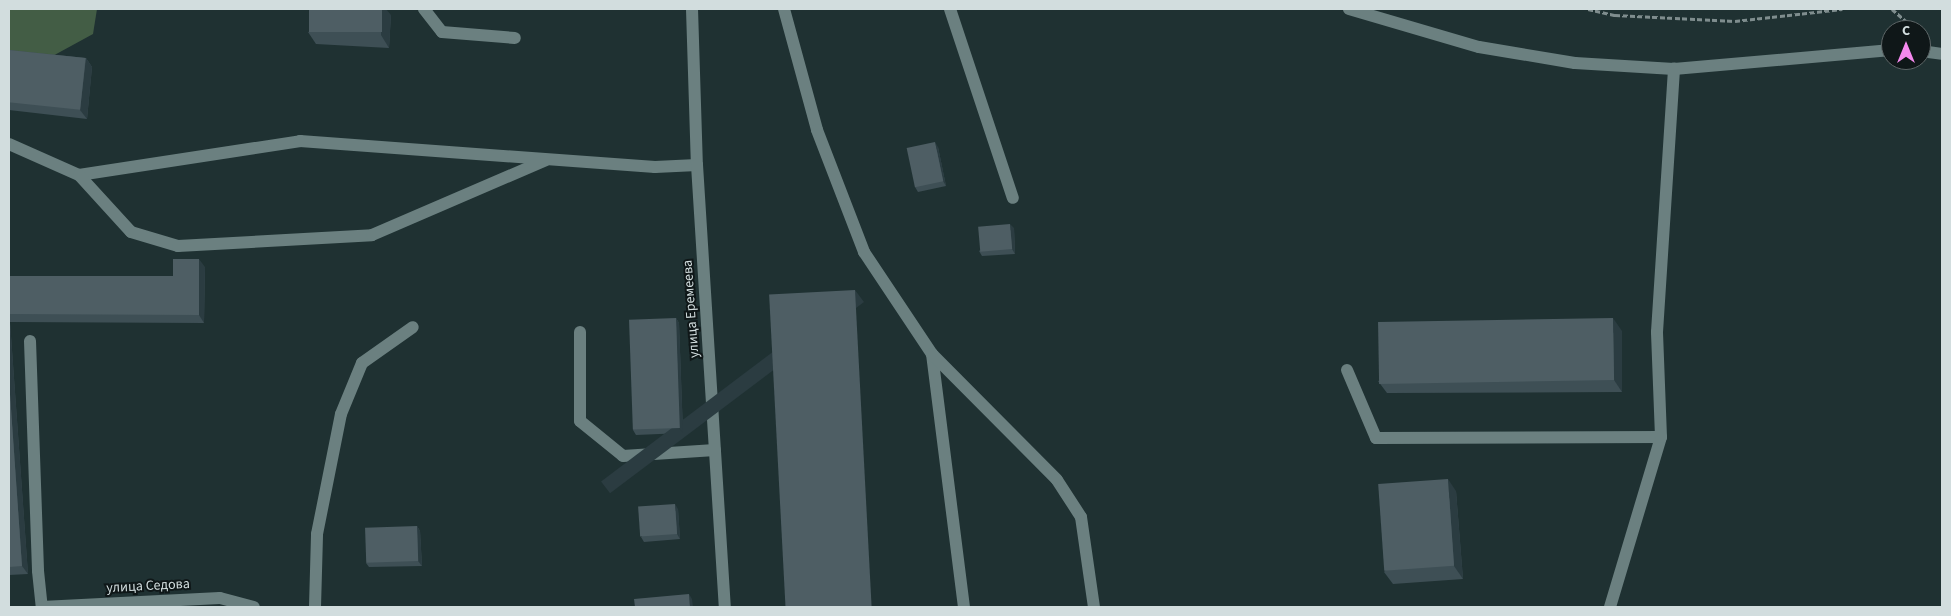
<!DOCTYPE html>
<meta charset="utf-8">
<style>
body{margin:0}
#map{position:relative;width:1951px;height:616px;overflow:hidden;background:#1f3132;font-family:"Source Sans 3",sans-serif}
div>[style]{position:absolute}
.green>*{inset:0;background:#435d45}
.path>*{height:3px;margin-top:-1.5px;transform-origin:0;background:repeating-linear-gradient(90deg,#7f8d8e 0 5px,transparent 0 7.5px)}
.service>*{height:12px;margin:-6px;padding:0 6px;transform-origin:6px;border-radius:6px;background:#6b8080}
.minor>*{height:12px;margin:-6px;padding:0 6px;transform-origin:6px;border-radius:6px;background:#6b8080}
.tertiary>*{height:12px;margin:-6px;padding:0 6px;transform-origin:6px;border-radius:6px;background:#6b8080}
.wall>*{inset:0;background:#3e4f55}
.shaded-wall>*{inset:0;background:#2b3c41;transform-origin:0 0}
.building>*{inset:0;background:#4e5e64;transform-origin:0 0}
span{translate:-50% -50%;white-space:nowrap;text-align:center;line-height:1.15;-webkit-text-stroke:4px #0f1718;paint-order:stroke}
.street-label{font-size:14px;color:#d2ddde}
.frame{position:absolute;inset:0;border:10px solid #d2ddde;pointer-events:none}
.north{position:absolute;left:1881px;top:20px;width:50px;height:50px;box-sizing:border-box;background:#0f1718;border:1px solid #5d6667;border-radius:50%;rotate:0deg;font-size:14px;font-weight:700;line-height:20px;text-align:center;color:#d2ddde}
.north::after{content:'';display:block;margin:auto;width:18px;height:22px;background:#f589ee;clip-path:polygon(50% 0,100% 100%,50% 72%,0 100%)}
</style>
<div id="map">
<div class="green">
<div style="clip-path:polygon(9px 9px,97px 9px,93px 34px,49px 58px,9px 55px)"></div>
</div>
<div class="path">
<div style="left:1588px;top:9px;width:28px;rotate:13deg"></div>
<div style="left:1615px;top:15px;width:120px;rotate:2.9deg"></div>
<div style="left:1735px;top:21px;width:108px;rotate:-6.4deg"></div>
<div style="left:1892px;top:9px;width:32px;rotate:41deg"></div>
</div>
<div class="service">
<div style="left:424px;top:9px;width:29px;rotate:52deg"></div>
<div style="left:442px;top:32px;width:73px;rotate:4.7deg"></div>
<div style="left:784px;top:9px;width:125px;rotate:74.7deg"></div>
<div style="left:817px;top:130px;width:131px;rotate:68.9deg"></div>
<div style="left:864px;top:252px;width:123px;rotate:56.3deg"></div>
<div style="left:932px;top:354px;width:255px;rotate:82.8deg"></div>
<div style="left:950px;top:9px;width:199px;rotate:71.6deg"></div>
<div style="left:1349px;top:9px;width:135px;rotate:16.3deg"></div>
<div style="left:1479px;top:47px;width:97px;rotate:9.5deg"></div>
<div style="left:1575px;top:63px;width:99px;rotate:3.5deg"></div>
<div style="left:1674px;top:69px;width:218px;rotate:-5deg"></div>
<div style="left:1921px;top:51px;width:21px;rotate:8deg"></div>
<div style="left:9px;top:144px;width:77px;rotate:23.9deg"></div>
<div style="left:79px;top:175px;width:224px;rotate:-8.7deg"></div>
<div style="left:300px;top:141px;width:356px;rotate:4.2deg"></div>
<div style="left:655px;top:167px;width:42px;rotate:-2.7deg"></div>
<div style="left:79px;top:175px;width:77px;rotate:47.6deg"></div>
<div style="left:131px;top:232px;width:49px;rotate:16.6deg"></div>
<div style="left:178px;top:246px;width:194px;rotate:-3.2deg"></div>
<div style="left:372px;top:235px;width:189px;rotate:-23.3deg"></div>
<div style="left:580px;top:332px;width:89px;rotate:90deg"></div>
<div style="left:580px;top:421px;width:55px;rotate:39.1deg"></div>
<div style="left:623px;top:456px;width:92px;rotate:-3.7deg"></div>
<div style="left:30px;top:341px;width:230px;rotate:88deg"></div>
<div style="left:38px;top:571px;width:36px;rotate:84deg"></div>
<div style="left:932px;top:354px;width:177px;rotate:45.2deg"></div>
<div style="left:1057px;top:480px;width:44px;rotate:57deg"></div>
<div style="left:1081px;top:517px;width:91px;rotate:81.8deg"></div>
<div style="left:1347px;top:370px;width:74px;rotate:66.9deg"></div>
<div style="left:1376px;top:438px;width:285px;rotate:-0.2deg"></div>
<div style="left:315px;top:607px;width:73px;rotate:-88.4deg"></div>
<div style="left:317px;top:534px;width:122px;rotate:-78.7deg"></div>
<div style="left:341px;top:414px;width:55px;rotate:-67.6deg"></div>
<div style="left:362px;top:363px;width:62px;rotate:-35.2deg"></div>
<div style="left:1610px;top:607px;width:177px;rotate:-73.3deg"></div>
<div style="left:1661px;top:437px;width:105px;rotate:-92.2deg"></div>
<div style="left:1657px;top:332px;width:264px;rotate:-86.3deg"></div>
</div>
<div class="minor">
<div style="left:42px;top:607px;width:178px;rotate:-2.9deg"></div>
<div style="left:220px;top:598px;width:35px;rotate:15deg"></div>
</div>
<div class="tertiary">
<div style="left:692px;top:9px;width:156px;rotate:88.2deg"></div>
<div style="left:697px;top:165px;width:443px;rotate:86.4deg"></div>
</div>
<div class="wall">
<div style="clip-path:polygon(391px 15px,389px 48px,316px 44px,308px 32px)"></div>
<div style="clip-path:polygon(9px 50px,86px 58px,92px 67px,87px 119px,9px 110px)"></div>
<div style="clip-path:polygon(938px 147px,946px 186px,918px 192px,915px 187px)"></div>
<div style="clip-path:polygon(1014px 228px,1015px 254px,982px 256px,979px 251px)"></div>
<div style="clip-path:polygon(205px 267px,204px 323px,10px 322px,28px 574px,9px 575px,9px 276px,173px 276px)"></div>
<div style="clip-path:polygon(676px 318px,679px 323px,683px 433px,636px 435px,633px 430px)"></div>
<div style="clip-path:polygon(1622px 331px,1622px 392px,1387px 393px,1378px 381px)"></div>
<div style="clip-path:polygon(1456px 491px,1463px 579px,1393px 584px,1384px 572px)"></div>
<div style="clip-path:polygon(678px 509px,680px 539px,644px 542px,641px 537px)"></div>
<div style="clip-path:polygon(417px 526px,420px 531px,422px 566px,369px 567px,366px 563px)"></div>
</div>
<div class="shaded-wall">
<div style="clip-path:polygon(382px 9px,386px 9px,391px 15px,389px 48px,381px 35px)"></div>
<div style="clip-path:polygon(86px 58px,92px 67px,87px 119px,80px 110px)"></div>
<div style="clip-path:polygon(935px 142px,938px 147px,946px 186px,943px 181px)"></div>
<div style="clip-path:polygon(1010px 224px,1014px 228px,1015px 254px,1012px 249px)"></div>
<div style="clip-path:polygon(199px 259px,205px 267px,204px 323px,199px 315px)"></div>
<div style="left:855px;top:290px;width:15px;height:318px;rotate:53deg"></div>
<div style="clip-path:polygon(676px 318px,679px 323px,683px 433px,679px 428px)"></div>
<div style="clip-path:polygon(1613px 318px,1622px 331px,1622px 392px,1614px 380px)"></div>
<div style="clip-path:polygon(9px 321px,10px 322px,28px 574px,22px 566px,9px 380px)"></div>
<div style="clip-path:polygon(1448px 479px,1456px 491px,1463px 579px,1454px 566px)"></div>
<div style="clip-path:polygon(675px 504px,678px 509px,680px 539px,677px 534px)"></div>
<div style="clip-path:polygon(417px 526px,420px 531px,422px 566px,418px 561px)"></div>
<div style="clip-path:polygon(689px 594px,692px 599px,693px 607px,690px 607px)"></div>
</div>
<div class="building">
<div style="left:309px;top:9px;width:73px;height:23px"></div>
<div style="left:9px;top:50px;width:77px;height:52px;rotate:6deg"></div>
<div style="left:935px;top:142px;width:40px;height:29px;rotate:78deg"></div>
<div style="left:1010px;top:224px;width:25px;height:32px;rotate:85deg"></div>
<div style="clip-path:polygon(173px 259px,199px 259px,199px 315px,9px 314px,9px 276px,173px 276px)"></div>
<div style="left:855px;top:290px;width:318px;height:86px;rotate:87deg"></div>
<div style="left:676px;top:318px;width:110px;height:47px;rotate:88deg"></div>
<div style="left:1613px;top:318px;width:62px;height:235px;rotate:89deg"></div>
<div style="clip-path:polygon(9px 380px,22px 566px,9px 567px)"></div>
<div style="left:1448px;top:479px;width:87px;height:70px;rotate:86deg"></div>
<div style="left:675px;top:504px;width:30px;height:37px;rotate:86deg"></div>
<div style="left:417px;top:526px;width:35px;height:52px;rotate:88deg"></div>
<div style="clip-path:polygon(689px 594px,690px 607px,635px 607px,634px 599px)"></div>
</div>
<div class="street-label">
<span style="left:691px;top:309px;rotate:-94deg">улица Еремеева</span>
<span style="left:148px;top:586px;rotate:-3deg">улица Седова</span>
</div>
<div class="frame"></div>
<div class="north">С</div>
</div>
